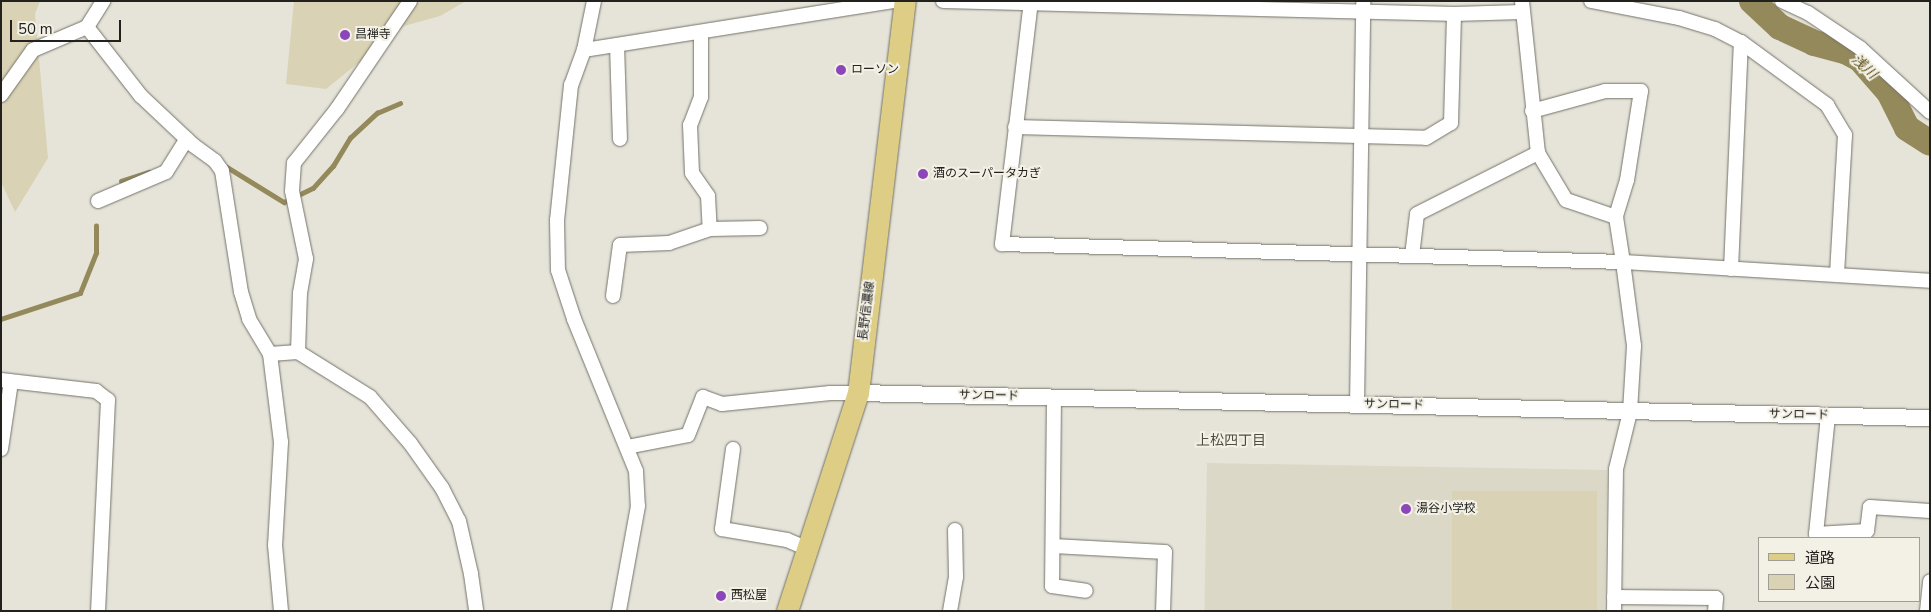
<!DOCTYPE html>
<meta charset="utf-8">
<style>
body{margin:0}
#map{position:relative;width:1931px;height:612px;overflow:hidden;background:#e6e4d9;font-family:"Nunito Sans","Noto Sans JP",sans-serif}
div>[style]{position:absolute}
.built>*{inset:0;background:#dcd8c7;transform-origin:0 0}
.green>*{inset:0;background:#d9d2b4;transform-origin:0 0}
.stream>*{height:4.5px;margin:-2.25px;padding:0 2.25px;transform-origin:2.25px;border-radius:2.25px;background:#94895b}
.river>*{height:26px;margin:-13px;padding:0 13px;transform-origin:13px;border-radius:13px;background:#94895b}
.roads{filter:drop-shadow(0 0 1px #747269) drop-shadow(0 0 1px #747269)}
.minor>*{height:14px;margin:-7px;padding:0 7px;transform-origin:7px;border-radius:7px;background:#fff}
.tertiary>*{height:16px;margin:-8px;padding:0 8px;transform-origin:8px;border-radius:8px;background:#fff}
.primary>*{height:21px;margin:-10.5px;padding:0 10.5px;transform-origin:10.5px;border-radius:10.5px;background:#ddcd85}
.dots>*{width:14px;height:14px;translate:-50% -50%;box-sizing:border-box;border:2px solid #f3f1e6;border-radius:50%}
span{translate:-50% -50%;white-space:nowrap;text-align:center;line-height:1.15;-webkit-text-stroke:4px #f3f1e6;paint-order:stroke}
.poi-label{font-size:12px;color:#22211e}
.left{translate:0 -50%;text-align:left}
.street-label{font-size:12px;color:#22211e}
.water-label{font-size:14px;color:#584b12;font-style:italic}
.neighbourhood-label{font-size:14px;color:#4e4c43}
.frame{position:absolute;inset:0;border:2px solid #22211e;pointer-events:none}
.legend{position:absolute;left:1758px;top:537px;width:162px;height:65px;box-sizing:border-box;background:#f3f1e6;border:1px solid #9f9e96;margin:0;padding:6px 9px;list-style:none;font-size:15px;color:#22211e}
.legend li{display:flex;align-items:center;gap:10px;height:25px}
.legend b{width:25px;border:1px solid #9f9e96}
.scale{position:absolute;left:10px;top:20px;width:111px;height:22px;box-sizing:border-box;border:2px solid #22211e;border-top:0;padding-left:6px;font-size:15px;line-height:18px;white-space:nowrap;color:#22211e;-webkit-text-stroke:4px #f3f1e6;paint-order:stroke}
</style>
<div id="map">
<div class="built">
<div style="left:1207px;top:463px;width:400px;height:148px;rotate:1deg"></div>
</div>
<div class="green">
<div style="clip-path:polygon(1px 1px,40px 1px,35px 14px,48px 158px,15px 212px,1px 182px)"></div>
<div style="clip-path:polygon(294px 1px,466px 1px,440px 16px,404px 26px,326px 89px,286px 84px)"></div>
<div style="left:1452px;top:491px;width:145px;height:120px"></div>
</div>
<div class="stream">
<div style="left:227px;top:167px;width:67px;rotate:31.6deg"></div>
<div style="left:284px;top:202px;width:32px;rotate:-26deg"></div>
<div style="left:313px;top:188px;width:30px;rotate:-48deg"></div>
<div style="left:333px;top:166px;width:33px;rotate:-59deg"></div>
<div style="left:350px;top:138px;width:37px;rotate:-43deg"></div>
<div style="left:377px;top:113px;width:25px;rotate:-23deg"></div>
<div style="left:121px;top:181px;width:29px;rotate:-18deg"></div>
<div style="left:1px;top:319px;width:83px;rotate:-18.2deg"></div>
<div style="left:80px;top:293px;width:43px;rotate:-68.2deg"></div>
<div style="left:96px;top:253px;width:27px;rotate:-90deg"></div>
</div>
<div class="river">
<div style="left:1752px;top:1px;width:38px;rotate:43deg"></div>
<div style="left:1780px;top:27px;width:38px;rotate:25deg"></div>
<div style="left:1814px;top:43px;width:34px;rotate:15deg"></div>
<div style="left:1847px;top:52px;width:15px;rotate:28deg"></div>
<div style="left:1860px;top:59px;width:44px;rotate:48.7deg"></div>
<div style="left:1889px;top:92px;width:40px;rotate:63.4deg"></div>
<div style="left:1907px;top:128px;width:27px;rotate:33deg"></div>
</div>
<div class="roads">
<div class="minor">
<div style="left:594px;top:1px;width:50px;rotate:101.5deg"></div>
<div style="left:584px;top:50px;width:37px;rotate:110deg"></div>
<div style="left:571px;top:85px;width:136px;rotate:95.9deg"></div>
<div style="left:557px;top:220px;width:50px;rotate:88.9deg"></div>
<div style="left:558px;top:270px;width:52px;rotate:71.9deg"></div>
<div style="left:574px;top:319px;width:164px;rotate:67.8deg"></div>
<div style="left:636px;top:471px;width:35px;rotate:87deg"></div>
<div style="left:638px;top:506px;width:107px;rotate:100.3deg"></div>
<div style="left:943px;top:1px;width:511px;rotate:1.46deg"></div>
<div style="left:1454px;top:14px;width:68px;rotate:-1.7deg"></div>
<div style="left:1031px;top:1px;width:245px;rotate:96.8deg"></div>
<div style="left:1002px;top:244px;width:621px;rotate:1.66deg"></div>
<div style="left:1623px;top:262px;width:308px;rotate:3.5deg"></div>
<div style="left:1522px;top:1px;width:153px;rotate:84deg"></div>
<div style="left:1538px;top:153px;width:55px;rotate:59.2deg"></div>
<div style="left:1566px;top:200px;width:53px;rotate:18.8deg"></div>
<div style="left:1616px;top:217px;width:46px;rotate:81.2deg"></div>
<div style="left:1623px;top:262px;width:85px;rotate:82.5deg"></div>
<div style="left:1634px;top:346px;width:66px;rotate:93.5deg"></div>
<div style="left:1630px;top:412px;width:59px;rotate:103.8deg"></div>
<div style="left:1616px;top:469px;width:142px;rotate:90.8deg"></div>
<div style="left:1591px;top:1px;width:90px;rotate:10.9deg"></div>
<div style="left:1679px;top:18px;width:38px;rotate:17deg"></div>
<div style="left:1715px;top:29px;width:29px;rotate:27deg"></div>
<div style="left:1741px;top:42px;width:107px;rotate:36.2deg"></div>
<div style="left:1827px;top:105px;width:35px;rotate:59deg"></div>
<div style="left:1845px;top:135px;width:140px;rotate:93.3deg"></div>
<div style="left:1782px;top:1px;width:29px;rotate:25deg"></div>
<div style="left:1808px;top:13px;width:63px;rotate:33.9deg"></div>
<div style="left:1860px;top:48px;width:95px;rotate:42.4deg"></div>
<div style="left:87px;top:27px;width:88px;rotate:52deg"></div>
<div style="left:141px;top:96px;width:71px;rotate:43.3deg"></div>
<div style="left:193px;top:145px;width:27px;rotate:36deg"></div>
<div style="left:215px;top:161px;width:12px;rotate:55deg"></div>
<div style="left:222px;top:171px;width:122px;rotate:81.1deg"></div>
<div style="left:241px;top:292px;width:28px;rotate:73deg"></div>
<div style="left:249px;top:319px;width:41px;rotate:59deg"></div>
<div style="left:270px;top:354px;width:89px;rotate:82.9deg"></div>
<div style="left:281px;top:442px;width:103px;rotate:93.3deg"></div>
<div style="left:275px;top:545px;width:66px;rotate:84.8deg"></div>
<div style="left:701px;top:33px;width:64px;rotate:90deg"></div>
<div style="left:701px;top:97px;width:30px;rotate:111deg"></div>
<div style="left:690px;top:125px;width:48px;rotate:87.6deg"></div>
<div style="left:692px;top:173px;width:28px;rotate:55deg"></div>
<div style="left:708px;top:196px;width:33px;rotate:87deg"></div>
<div style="left:617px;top:45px;width:94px;rotate:88.2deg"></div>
<div style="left:584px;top:50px;width:314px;rotate:-9deg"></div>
<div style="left:1px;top:95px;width:55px;rotate:-54.6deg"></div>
<div style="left:33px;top:50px;width:59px;rotate:-23.1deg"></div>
<div style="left:87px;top:27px;width:31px;rotate:-58deg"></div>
<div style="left:1532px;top:111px;width:76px;rotate:-15.3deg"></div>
<div style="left:1605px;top:91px;width:36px"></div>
<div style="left:1641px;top:91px;width:90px;rotate:98.9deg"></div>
<div style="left:1627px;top:180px;width:39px;rotate:107deg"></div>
<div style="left:1015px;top:127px;width:411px;rotate:1.5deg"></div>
<div style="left:1426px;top:138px;width:29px;rotate:-31deg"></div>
<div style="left:1451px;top:123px;width:109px;rotate:-88.4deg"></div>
<div style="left:98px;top:201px;width:74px;rotate:-23.1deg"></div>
<div style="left:166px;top:172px;width:39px;rotate:-58deg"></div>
<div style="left:1412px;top:256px;width:42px;rotate:-83.2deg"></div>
<div style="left:1417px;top:214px;width:136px;rotate:-26.8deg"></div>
<div style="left:1731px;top:269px;width:227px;rotate:-87.5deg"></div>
<div style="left:613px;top:296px;width:51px;rotate:-82.2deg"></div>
<div style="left:620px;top:245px;width:49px;rotate:-2.3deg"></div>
<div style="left:669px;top:243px;width:43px;rotate:-18.9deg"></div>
<div style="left:710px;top:229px;width:50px;rotate:-1.1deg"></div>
<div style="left:298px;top:352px;width:59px;rotate:-88.1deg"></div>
<div style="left:300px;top:293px;width:35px;rotate:-80deg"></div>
<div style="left:306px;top:259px;width:69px;rotate:-101.6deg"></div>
<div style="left:292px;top:191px;width:28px;rotate:-86deg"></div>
<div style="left:294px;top:163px;width:69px;rotate:-51.5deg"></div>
<div style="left:337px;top:109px;width:130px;rotate:-55.9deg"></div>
<div style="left:270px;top:354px;width:28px;rotate:-4deg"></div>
<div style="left:298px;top:352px;width:85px;rotate:32deg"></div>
<div style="left:370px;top:397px;width:61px;rotate:49deg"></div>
<div style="left:410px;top:443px;width:55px;rotate:54.6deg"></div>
<div style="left:442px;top:488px;width:37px;rotate:63deg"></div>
<div style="left:459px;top:521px;width:54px;rotate:77.2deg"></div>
<div style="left:471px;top:574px;width:37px;rotate:82deg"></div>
<div style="left:1px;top:380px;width:96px;rotate:6.6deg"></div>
<div style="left:96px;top:391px;width:15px;rotate:37deg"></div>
<div style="left:108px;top:400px;width:211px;rotate:92.7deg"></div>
<div style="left:1054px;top:398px;width:188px;rotate:90.6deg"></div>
<div style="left:1052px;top:586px;width:34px;rotate:8deg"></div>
<div style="left:1357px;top:405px;width:404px;rotate:-89.1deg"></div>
<div style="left:1828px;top:416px;width:119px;rotate:95.8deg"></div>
<div style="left:1816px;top:534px;width:51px;rotate:-3.4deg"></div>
<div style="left:1867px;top:531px;width:24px;rotate:-83deg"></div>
<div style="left:1870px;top:507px;width:60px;rotate:3.8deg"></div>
<div style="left:627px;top:447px;width:62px;rotate:-11.1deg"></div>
<div style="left:688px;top:435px;width:41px;rotate:-68.5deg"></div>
<div style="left:703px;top:397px;width:20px;rotate:20deg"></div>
<div style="left:722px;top:404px;width:109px;rotate:-5.8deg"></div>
<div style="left:830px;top:393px;width:28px"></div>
<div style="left:1px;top:449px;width:68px;rotate:-81.5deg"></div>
<div style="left:733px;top:449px;width:81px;rotate:97.8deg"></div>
<div style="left:722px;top:529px;width:66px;rotate:9.6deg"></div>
<div style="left:787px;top:540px;width:23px;rotate:23deg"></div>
<div style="left:1053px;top:546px;width:112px;rotate:3.1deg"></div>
<div style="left:1165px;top:552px;width:59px;rotate:91.9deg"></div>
<div style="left:1614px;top:597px;width:102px;rotate:0.6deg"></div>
<div style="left:1716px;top:598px;width:13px;rotate:94deg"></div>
<div style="left:950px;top:611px;width:35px;rotate:-80deg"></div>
<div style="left:956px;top:577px;width:47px;rotate:-91.2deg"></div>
<div style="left:1927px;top:611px;width:30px;rotate:-84deg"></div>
</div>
<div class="tertiary">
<div style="left:858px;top:393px;width:1072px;rotate:1.34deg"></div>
</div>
<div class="primary">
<div style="left:787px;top:611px;width:229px;rotate:-72deg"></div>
<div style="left:858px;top:393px;width:395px;rotate:-83.2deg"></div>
</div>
</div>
<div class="dots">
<div style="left:345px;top:35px;background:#8b46ba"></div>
<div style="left:841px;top:70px;background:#8b46ba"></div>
<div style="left:923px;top:174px;background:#8b46ba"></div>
<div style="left:1406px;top:509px;background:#8b46ba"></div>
<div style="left:721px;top:596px;background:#8b46ba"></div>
</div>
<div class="poi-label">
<span class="left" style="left:355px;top:35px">昌禅寺</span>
<span class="left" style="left:851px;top:70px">ローソン</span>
<span class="left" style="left:933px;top:174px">酒のスーパータカぎ</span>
<span class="left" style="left:1416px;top:509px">湯谷小学校</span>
<span class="left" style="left:731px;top:596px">西松屋</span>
</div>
<div class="street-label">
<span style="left:867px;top:311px;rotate:-83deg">長野信濃線</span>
<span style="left:989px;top:396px;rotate:1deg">サンロード</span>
<span style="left:1394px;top:405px;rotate:1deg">サンロード</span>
<span style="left:1799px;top:415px;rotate:1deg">サンロード</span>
</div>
<div class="water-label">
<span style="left:1864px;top:67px;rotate:43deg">浅川</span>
</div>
<div class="neighbourhood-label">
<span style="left:1231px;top:441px">上松四丁目</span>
</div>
<div class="frame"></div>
<ul class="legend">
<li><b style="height:6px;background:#ddcd85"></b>道路</li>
<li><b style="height:14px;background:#d9d2b4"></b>公園</li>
</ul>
<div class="scale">50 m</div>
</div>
